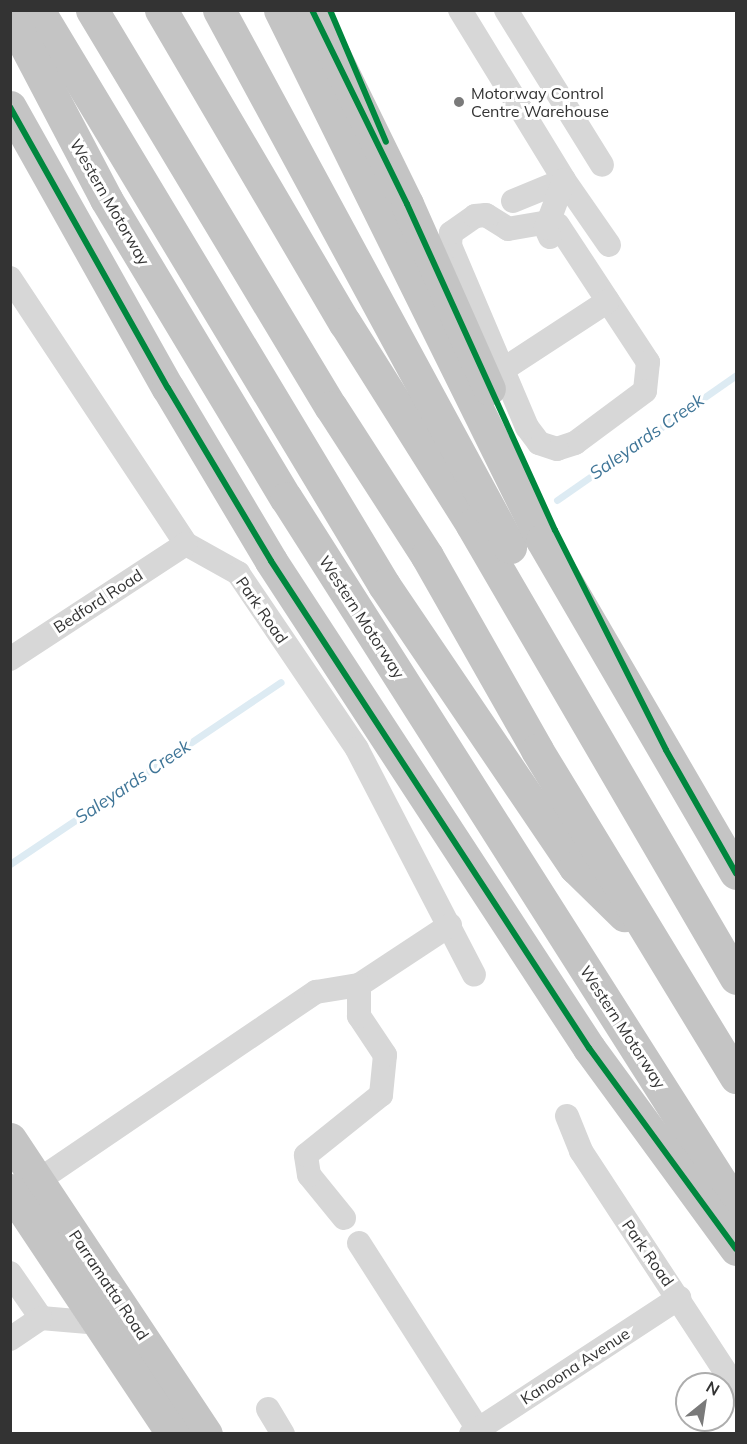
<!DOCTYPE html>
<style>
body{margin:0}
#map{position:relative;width:747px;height:1444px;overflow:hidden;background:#fff;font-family:Mulish,sans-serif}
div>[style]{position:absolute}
.stream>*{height:7px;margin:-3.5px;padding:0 3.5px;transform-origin:3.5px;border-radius:3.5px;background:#ddebf3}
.minor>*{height:24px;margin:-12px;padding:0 12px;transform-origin:12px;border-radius:12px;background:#d7d7d7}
.highway>*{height:33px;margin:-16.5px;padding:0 16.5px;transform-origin:16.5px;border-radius:16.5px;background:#c4c4c4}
.cycleway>*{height:6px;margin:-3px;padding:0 3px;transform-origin:3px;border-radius:3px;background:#00873e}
.dots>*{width:16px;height:16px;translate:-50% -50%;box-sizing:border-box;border:3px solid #fff;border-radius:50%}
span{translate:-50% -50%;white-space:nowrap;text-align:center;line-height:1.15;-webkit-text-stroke:6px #fff;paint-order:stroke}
.poi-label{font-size:16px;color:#333}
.left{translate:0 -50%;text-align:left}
.street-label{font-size:16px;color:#333}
.water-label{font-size:18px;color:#3f7597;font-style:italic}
.frame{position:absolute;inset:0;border:12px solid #333;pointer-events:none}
.north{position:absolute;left:675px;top:1372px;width:60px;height:60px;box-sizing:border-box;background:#fff;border:2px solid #adadad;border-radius:50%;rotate:30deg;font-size:16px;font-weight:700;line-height:24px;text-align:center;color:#333}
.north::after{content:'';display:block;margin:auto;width:21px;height:27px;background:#7a7a7a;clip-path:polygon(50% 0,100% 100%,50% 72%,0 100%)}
</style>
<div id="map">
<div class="stream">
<div style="left:557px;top:500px;width:218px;rotate:-34.9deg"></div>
<div style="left:10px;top:864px;width:326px;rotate:-33.9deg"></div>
</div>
<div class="minor">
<div style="left:460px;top:10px;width:199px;rotate:58.5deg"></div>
<div style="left:564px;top:180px;width:79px;rotate:55.3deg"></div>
<div style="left:506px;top:10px;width:182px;rotate:58.2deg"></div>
<div style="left:513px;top:201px;width:55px;rotate:-22.4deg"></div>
<div style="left:486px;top:215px;width:26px;rotate:32deg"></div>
<div style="left:508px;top:229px;width:41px;rotate:-9.9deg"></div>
<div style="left:548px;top:222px;width:10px;rotate:17deg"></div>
<div style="left:558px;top:225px;width:164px;rotate:56.7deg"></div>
<div style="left:648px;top:362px;width:29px;rotate:96deg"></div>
<div style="left:645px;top:391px;width:87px;rotate:143.4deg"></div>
<div style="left:575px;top:443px;width:19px;rotate:162deg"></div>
<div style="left:557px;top:449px;width:19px;rotate:-162deg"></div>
<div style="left:539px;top:443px;width:20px;rotate:-127deg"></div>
<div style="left:527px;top:427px;width:197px;rotate:-113deg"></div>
<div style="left:450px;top:246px;width:13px;rotate:-86deg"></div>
<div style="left:451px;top:233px;width:29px;rotate:-35deg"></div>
<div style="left:475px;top:216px;width:11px;rotate:-5deg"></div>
<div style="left:550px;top:237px;width:10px;rotate:-114deg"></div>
<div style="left:546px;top:228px;width:51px;rotate:-69.4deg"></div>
<div style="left:10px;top:278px;width:319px;rotate:56.5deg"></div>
<div style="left:186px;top:544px;width:60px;rotate:29.1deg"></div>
<div style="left:238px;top:573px;width:212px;rotate:55.9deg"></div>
<div style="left:357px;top:749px;width:254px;rotate:62.6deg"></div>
<div style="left:504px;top:369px;width:124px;rotate:-33.2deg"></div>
<div style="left:10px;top:659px;width:210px;rotate:-33.2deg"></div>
<div style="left:567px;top:1116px;width:38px;rotate:68deg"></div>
<div style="left:581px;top:1151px;width:283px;rotate:56.8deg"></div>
<div style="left:39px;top:1180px;width:335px;rotate:-34.2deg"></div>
<div style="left:316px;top:992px;width:44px;rotate:-9.2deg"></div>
<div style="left:359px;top:985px;width:109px;rotate:-33.4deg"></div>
<div style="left:344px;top:1218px;width:55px;rotate:-129.1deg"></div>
<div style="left:309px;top:1175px;width:20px;rotate:-99deg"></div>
<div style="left:306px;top:1155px;width:96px;rotate:-38.7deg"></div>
<div style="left:381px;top:1095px;width:40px;rotate:-84.3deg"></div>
<div style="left:385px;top:1055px;width:47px;rotate:-123.7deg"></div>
<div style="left:359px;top:1016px;width:31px;rotate:-90deg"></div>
<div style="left:359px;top:1243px;width:221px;rotate:57.4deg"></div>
<div style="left:10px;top:1273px;width:55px;rotate:55.4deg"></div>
<div style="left:41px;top:1318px;width:59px;rotate:4.8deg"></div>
<div style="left:10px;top:1339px;width:37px;rotate:-34deg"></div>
<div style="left:268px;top:1409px;width:29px;rotate:59deg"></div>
<div style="left:471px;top:1434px;width:249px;rotate:-33.2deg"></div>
</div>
<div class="highway">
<div style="left:38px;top:10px;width:671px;rotate:58.96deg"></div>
<div style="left:384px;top:585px;width:341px;rotate:55.9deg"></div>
<div style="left:575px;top:867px;width:69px;rotate:44.4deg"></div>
<div style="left:92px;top:10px;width:463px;rotate:59deg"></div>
<div style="left:331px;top:407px;width:177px;rotate:57.2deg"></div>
<div style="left:427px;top:556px;width:223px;rotate:60.4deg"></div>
<div style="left:537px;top:750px;width:383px;rotate:58.7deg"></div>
<div style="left:161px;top:10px;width:363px;rotate:59.6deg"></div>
<div style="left:345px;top:323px;width:239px;rotate:57.8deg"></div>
<div style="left:472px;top:525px;width:524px;rotate:59.77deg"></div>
<div style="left:219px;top:10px;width:611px;rotate:61.55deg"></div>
<div style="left:280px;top:10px;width:591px;rotate:63.69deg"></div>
<div style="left:542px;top:540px;width:385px;rotate:59.8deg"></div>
<div style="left:312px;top:10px;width:216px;rotate:63.9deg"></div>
<div style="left:407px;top:204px;width:202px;rotate:66.1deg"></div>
<div style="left:10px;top:16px;width:207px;rotate:62.3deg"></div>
<div style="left:106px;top:199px;width:349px;rotate:59deg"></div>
<div style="left:286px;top:498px;width:839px;rotate:57.56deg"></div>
<div style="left:10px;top:107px;width:322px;rotate:60.7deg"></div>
<div style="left:168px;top:388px;width:201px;rotate:59.2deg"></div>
<div style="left:271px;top:561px;width:582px;rotate:56.86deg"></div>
<div style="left:589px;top:1048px;width:249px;rotate:53.8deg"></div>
<div style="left:10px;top:1139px;width:354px;rotate:56.4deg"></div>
<div style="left:10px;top:1190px;width:293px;rotate:56.3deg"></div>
</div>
<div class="cycleway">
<div style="left:312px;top:10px;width:216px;rotate:63.9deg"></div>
<div style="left:407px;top:204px;width:358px;rotate:65.6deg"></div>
<div style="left:555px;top:530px;width:246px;rotate:63.2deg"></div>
<div style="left:666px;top:750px;width:142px;rotate:60.4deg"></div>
<div style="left:330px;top:10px;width:143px;rotate:67deg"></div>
<div style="left:10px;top:107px;width:322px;rotate:60.7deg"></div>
<div style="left:168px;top:388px;width:201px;rotate:59.2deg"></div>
<div style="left:271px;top:561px;width:582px;rotate:56.86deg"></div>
<div style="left:589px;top:1048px;width:249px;rotate:53.8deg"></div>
</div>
<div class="dots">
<div style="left:459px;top:102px;background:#7a7a7a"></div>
</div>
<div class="poi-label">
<span class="left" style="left:471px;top:102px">Motorway Control<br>Centre Warehouse</span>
</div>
<div class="street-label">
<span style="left:110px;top:202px;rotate:60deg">Western Motorway</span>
<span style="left:98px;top:601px;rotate:-33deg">Bedford Road</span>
<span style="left:262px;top:610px;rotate:55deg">Park Road</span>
<span style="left:362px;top:617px;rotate:57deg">Western Motorway</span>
<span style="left:623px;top:1027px;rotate:57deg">Western Motorway</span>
<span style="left:648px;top:1253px;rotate:55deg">Park Road</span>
<span style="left:109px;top:1285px;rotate:56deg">Parramatta Road</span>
<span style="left:575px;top:1366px;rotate:-33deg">Kanoona Avenue</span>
</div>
<div class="water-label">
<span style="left:647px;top:437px;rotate:-35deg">Saleyards Creek</span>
<span style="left:133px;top:782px;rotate:-34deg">Saleyards Creek</span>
</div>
<div class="frame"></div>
<div class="north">N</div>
</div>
